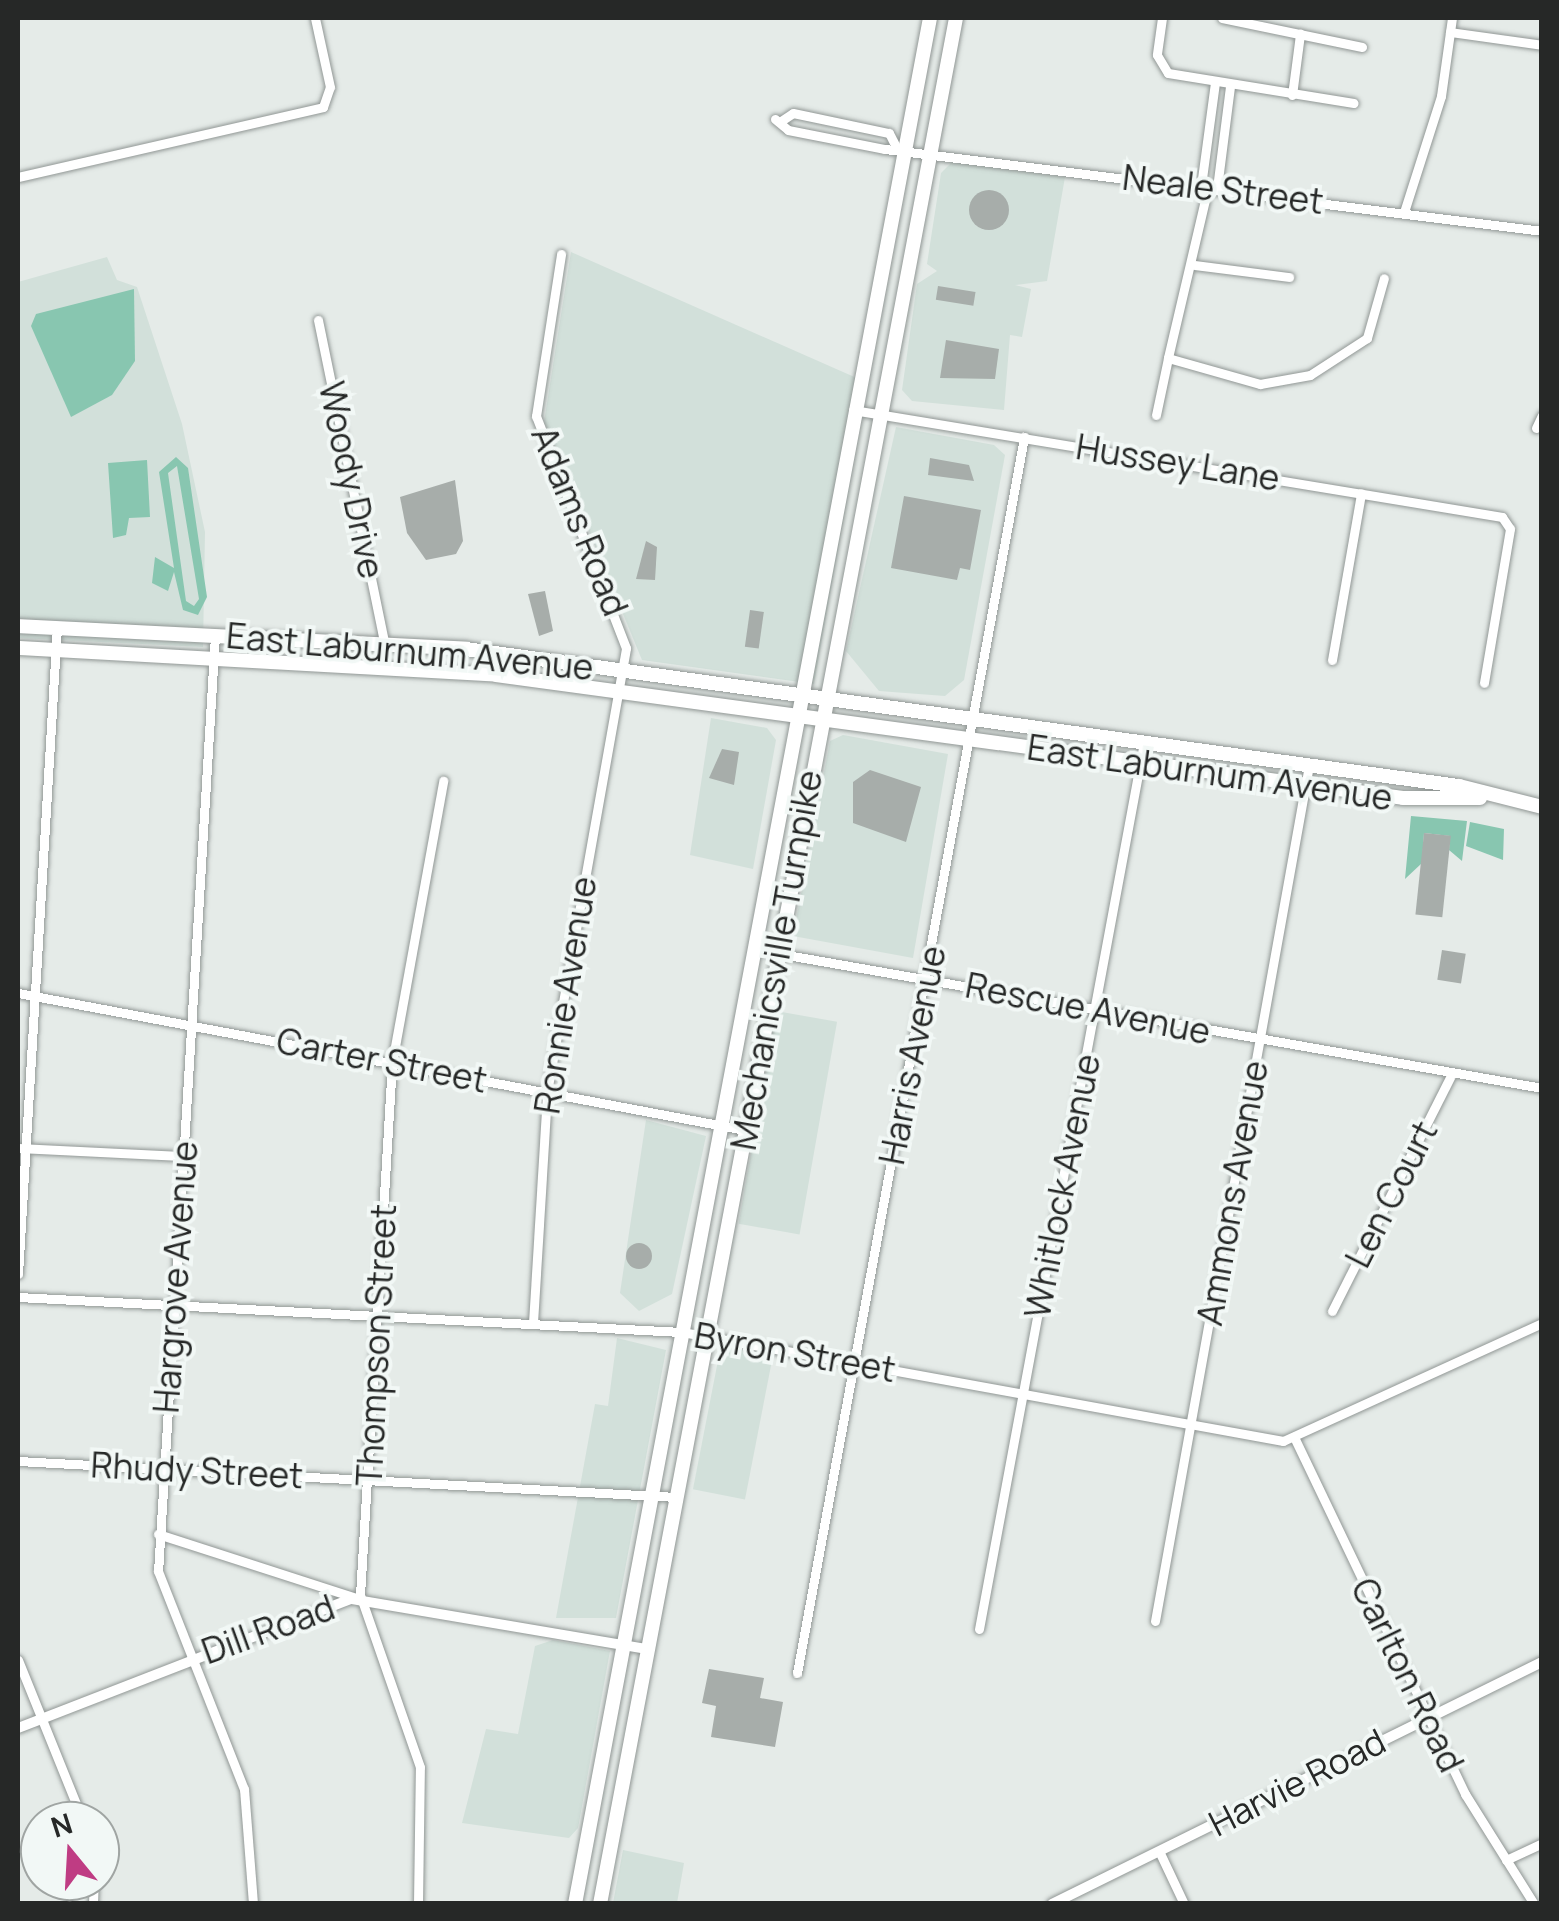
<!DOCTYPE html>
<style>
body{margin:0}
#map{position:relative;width:1559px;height:1921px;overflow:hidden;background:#e5ebe8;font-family:Manrope,sans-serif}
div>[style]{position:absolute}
.built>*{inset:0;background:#d2e0da;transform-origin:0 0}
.green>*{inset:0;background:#88c6b0}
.building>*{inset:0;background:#a7adaa;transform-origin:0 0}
.round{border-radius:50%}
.roads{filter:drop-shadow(0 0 2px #919795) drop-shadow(0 0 2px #919795)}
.minor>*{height:9px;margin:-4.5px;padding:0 4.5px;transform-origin:4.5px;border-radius:4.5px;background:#fff}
.tertiary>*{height:10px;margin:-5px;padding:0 5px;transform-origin:5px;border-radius:5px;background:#fff}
.primary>*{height:14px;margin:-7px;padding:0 7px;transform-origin:7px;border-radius:7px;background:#fff}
.trunk>*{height:14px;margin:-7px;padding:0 7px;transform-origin:7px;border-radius:7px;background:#fff}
span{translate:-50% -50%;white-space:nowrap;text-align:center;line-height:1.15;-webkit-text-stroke:8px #f2f8f6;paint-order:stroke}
.street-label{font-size:35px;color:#262827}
.frame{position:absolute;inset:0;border:20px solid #262827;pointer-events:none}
.north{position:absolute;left:20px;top:1801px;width:100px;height:100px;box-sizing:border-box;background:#f2f8f6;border:2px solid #a0a5a3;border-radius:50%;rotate:342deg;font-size:28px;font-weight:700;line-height:40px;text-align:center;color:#262827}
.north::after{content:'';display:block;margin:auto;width:35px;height:45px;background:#bf3c83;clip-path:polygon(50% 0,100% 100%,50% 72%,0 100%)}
</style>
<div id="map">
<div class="built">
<div style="clip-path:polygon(952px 162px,1065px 177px,1047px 281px,1015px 285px,1031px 289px,1022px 337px,1010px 335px,1004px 410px,912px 401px,902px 390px,917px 284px,937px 271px,927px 264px,941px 173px)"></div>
<div style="clip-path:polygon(571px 252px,868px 383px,814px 684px,642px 660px,544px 422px)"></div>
<div style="clip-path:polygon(107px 257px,117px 280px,137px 287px,182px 424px,205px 532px,203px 647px,18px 638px,18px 282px)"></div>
<div style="clip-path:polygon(896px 427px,994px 445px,1005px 455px,964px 680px,945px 696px,879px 691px,846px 651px)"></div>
<div style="clip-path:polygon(711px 718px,767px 728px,776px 740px,753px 869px,690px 855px)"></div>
<div style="clip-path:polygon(843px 735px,948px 754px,913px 958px,793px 936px,830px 741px)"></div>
<div style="left:776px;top:1011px;width:62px;height:216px;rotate:10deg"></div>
<div style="clip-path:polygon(646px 1120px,706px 1136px,672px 1294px,639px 1311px,620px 1293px)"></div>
<div style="clip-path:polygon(617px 1338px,666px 1350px,616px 1618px,556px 1618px,595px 1404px,608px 1406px)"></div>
<div style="left:721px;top:1345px;width:53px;height:147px;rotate:11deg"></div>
<div style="clip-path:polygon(553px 1640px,610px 1651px,578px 1828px,569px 1838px,462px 1823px,486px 1729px,518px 1734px,535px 1646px)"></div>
<div style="clip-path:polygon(623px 1850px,684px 1863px,677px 1903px,613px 1903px)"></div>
</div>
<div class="green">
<div style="clip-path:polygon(134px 289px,135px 361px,112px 395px,71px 417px,31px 326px,36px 314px)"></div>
<div style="clip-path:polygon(evenodd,176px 457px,188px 468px,207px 597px,198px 615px,183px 610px,174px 572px,168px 591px,152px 583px,155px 557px,174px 568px,159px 472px,176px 457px,177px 466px,199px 599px,194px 606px,186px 601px,168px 473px,177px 466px)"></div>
<div style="clip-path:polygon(147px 460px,150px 517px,129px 518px,126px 535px,113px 538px,108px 463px)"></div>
<div style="clip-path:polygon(1411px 816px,1467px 821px,1462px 861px,1449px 850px,1450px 836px,1424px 833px,1422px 863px,1405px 879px)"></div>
<div style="clip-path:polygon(1470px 822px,1504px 829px,1503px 860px,1466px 846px)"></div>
</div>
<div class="building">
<div class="round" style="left:969px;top:190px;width:40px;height:40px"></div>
<div style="left:938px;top:286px;width:38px;height:14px;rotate:9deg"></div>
<div style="clip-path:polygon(946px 340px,999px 349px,995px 379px,940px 378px)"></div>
<div style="clip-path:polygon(930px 458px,969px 465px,974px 481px,928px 475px)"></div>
<div style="clip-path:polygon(455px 480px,463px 541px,456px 554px,426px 560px,407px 533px,400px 497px)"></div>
<div style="clip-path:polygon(904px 496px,981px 510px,970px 570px,960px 568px,957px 580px,891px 568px)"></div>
<div style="clip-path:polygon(646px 541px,657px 547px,655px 580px,636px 579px)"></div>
<div style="clip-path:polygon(545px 591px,553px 631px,539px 636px,528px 594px)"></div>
<div style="left:750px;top:610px;width:14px;height:37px;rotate:8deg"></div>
<div style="clip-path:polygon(722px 749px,739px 752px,734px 785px,709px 778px)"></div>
<div style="clip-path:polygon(870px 770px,921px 787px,906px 842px,853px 823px,853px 782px)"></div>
<div style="left:1424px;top:833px;width:27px;height:82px;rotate:6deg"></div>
<div style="left:1442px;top:950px;width:24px;height:30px;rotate:9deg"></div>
<div class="round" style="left:626px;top:1243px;width:26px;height:26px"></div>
<div style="clip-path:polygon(709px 1669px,764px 1678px,760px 1698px,783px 1702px,775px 1747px,711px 1737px,716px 1706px,702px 1703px)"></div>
</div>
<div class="roads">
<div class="minor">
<div style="left:1162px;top:18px;width:37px;rotate:98deg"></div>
<div style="left:1157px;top:55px;width:21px;rotate:59deg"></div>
<div style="left:1168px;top:73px;width:188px;rotate:9.2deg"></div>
<div style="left:1222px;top:18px;width:143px;rotate:11.7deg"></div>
<div style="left:1450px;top:32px;width:93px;rotate:8deg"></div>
<div style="left:1292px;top:95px;width:62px;rotate:-82.5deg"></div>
<div style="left:775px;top:119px;width:17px;rotate:40deg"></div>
<div style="left:788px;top:130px;width:99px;rotate:11.1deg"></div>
<div style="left:885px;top:149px;width:662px;rotate:7.11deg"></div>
<div style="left:781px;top:121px;width:14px;rotate:-34deg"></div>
<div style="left:793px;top:113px;width:98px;rotate:11.8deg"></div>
<div style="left:889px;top:133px;width:13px;rotate:63deg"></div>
<div style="left:18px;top:177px;width:313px;rotate:-12.9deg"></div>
<div style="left:323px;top:107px;width:21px;rotate:-71deg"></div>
<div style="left:330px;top:87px;width:71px;rotate:-102.3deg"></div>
<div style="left:1201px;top:186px;width:104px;rotate:-82.3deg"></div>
<div style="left:1208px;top:187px;width:176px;rotate:103.2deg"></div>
<div style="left:1168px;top:358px;width:96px;rotate:15.8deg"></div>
<div style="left:1260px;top:384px;width:51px;rotate:-10.2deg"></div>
<div style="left:1310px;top:375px;width:68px;rotate:-33deg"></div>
<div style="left:1367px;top:338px;width:62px;rotate:-74.2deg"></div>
<div style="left:1217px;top:188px;width:103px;rotate:-82.7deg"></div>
<div style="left:1404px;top:212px;width:122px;rotate:-72.3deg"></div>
<div style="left:1441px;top:96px;width:79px;rotate:-82deg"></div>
<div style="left:1195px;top:265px;width:95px;rotate:7.3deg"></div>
<div style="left:318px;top:320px;width:328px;rotate:78.4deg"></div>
<div style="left:853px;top:410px;width:658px;rotate:9.36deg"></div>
<div style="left:1502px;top:517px;width:14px;rotate:56deg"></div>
<div style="left:1510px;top:529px;width:156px;rotate:99.6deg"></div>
<div style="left:1156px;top:415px;width:58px;rotate:-78.1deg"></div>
<div style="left:1536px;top:428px;width:14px;rotate:-65deg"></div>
<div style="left:215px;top:635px;width:938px;rotate:93.48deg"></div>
<div style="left:158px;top:1571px;width:234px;rotate:68.5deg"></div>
<div style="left:244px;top:1789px;width:115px;rotate:85.5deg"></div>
<div style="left:1332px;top:660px;width:169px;rotate:-80.1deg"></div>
<div style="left:753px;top:949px;width:801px;rotate:9.99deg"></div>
<div style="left:18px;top:993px;width:740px;rotate:10.67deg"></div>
<div style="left:18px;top:1148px;width:164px;rotate:2.8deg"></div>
<div style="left:18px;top:1274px;width:648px;rotate:-86.55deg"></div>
<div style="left:18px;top:1297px;width:665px;rotate:3.02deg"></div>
<div style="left:682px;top:1332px;width:611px;rotate:10.28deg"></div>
<div style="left:1283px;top:1441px;width:285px;rotate:-24.5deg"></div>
<div style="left:1332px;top:1311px;width:262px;rotate:-63.2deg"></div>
<div style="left:533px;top:1323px;width:231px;rotate:-86.5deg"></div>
<div style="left:547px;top:1092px;width:451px;rotate:-79.9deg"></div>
<div style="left:626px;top:648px;width:249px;rotate:-111.2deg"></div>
<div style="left:536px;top:416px;width:164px;rotate:-81.2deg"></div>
<div style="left:1295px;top:1439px;width:394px;rotate:64.4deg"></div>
<div style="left:1465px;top:1794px;width:130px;rotate:57.9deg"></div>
<div style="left:18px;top:1461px;width:659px;rotate:3.13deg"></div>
<div style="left:158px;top:1534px;width:208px;rotate:17.9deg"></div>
<div style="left:1155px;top:1621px;width:870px;rotate:-79.8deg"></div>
<div style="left:979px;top:1629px;width:902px;rotate:-79.46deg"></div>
<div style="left:18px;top:1660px;width:174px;rotate:68deg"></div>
<div style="left:797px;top:1673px;width:1257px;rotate:-79.59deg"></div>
<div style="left:1159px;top:1851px;width:59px;rotate:64.7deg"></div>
<div style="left:1506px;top:1860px;width:40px;rotate:-25deg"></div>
<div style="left:93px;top:1904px;width:23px;rotate:-88deg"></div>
<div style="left:418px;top:1904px;width:137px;rotate:-89.2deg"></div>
<div style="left:420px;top:1767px;width:182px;rotate:-109.2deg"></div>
<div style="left:360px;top:1595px;width:533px;rotate:-86.56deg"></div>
<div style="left:392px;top:1063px;width:287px;rotate:-79.7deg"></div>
</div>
<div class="tertiary">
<div style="left:18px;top:1728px;width:357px;rotate:-21.2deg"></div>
<div style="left:351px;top:1599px;width:300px;rotate:9.6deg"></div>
<div style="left:1052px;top:1904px;width:547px;rotate:-26.28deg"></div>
</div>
<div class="primary">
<div style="left:18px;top:626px;width:449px;rotate:2.9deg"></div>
<div style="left:466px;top:649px;width:1002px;rotate:7.86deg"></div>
<div style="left:1459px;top:786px;width:86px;rotate:14.2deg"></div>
<div style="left:18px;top:648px;width:479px;rotate:3.2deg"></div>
<div style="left:496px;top:675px;width:915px;rotate:7.72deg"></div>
<div style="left:1403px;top:798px;width:77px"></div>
</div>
<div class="trunk">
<div style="left:575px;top:1904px;width:1919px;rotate:-79.34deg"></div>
<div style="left:600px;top:1904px;width:1919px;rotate:-79.31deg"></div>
</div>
</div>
<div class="street-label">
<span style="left:1223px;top:189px;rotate:7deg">Neale Street</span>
<span style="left:1178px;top:462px;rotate:9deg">Hussey Lane</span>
<span style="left:352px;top:480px;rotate:78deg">Woody Drive</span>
<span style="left:580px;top:521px;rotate:68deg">Adams Road</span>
<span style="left:410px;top:651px;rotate:5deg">East Laburnum Avenue</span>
<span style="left:1210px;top:772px;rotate:8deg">East Laburnum Avenue</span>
<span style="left:776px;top:960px;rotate:-80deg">Mechanicsville Turnpike</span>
<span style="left:565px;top:995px;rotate:-81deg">Ronnie Avenue</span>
<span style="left:1088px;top:1008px;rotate:11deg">Rescue Avenue</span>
<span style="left:912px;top:1055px;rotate:-79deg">Harris Avenue</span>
<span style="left:382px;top:1060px;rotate:11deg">Carter Street</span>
<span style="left:1062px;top:1186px;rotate:-79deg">Whitlock Avenue</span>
<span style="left:1232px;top:1193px;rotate:-80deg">Ammons Avenue</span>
<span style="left:1391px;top:1194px;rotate:-63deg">Len Court</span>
<span style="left:175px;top:1277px;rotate:-86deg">Hargrove Avenue</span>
<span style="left:376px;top:1345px;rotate:-87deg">Thompson Street</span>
<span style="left:795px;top:1352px;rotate:10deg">Byron Street</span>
<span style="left:197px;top:1470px;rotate:3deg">Rhudy Street</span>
<span style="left:268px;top:1629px;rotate:-20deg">Dill Road</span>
<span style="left:1408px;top:1675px;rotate:64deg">Carlton Road</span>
<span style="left:1297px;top:1782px;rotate:-27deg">Harvie Road</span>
</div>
<div class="frame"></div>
<div class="north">N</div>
</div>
